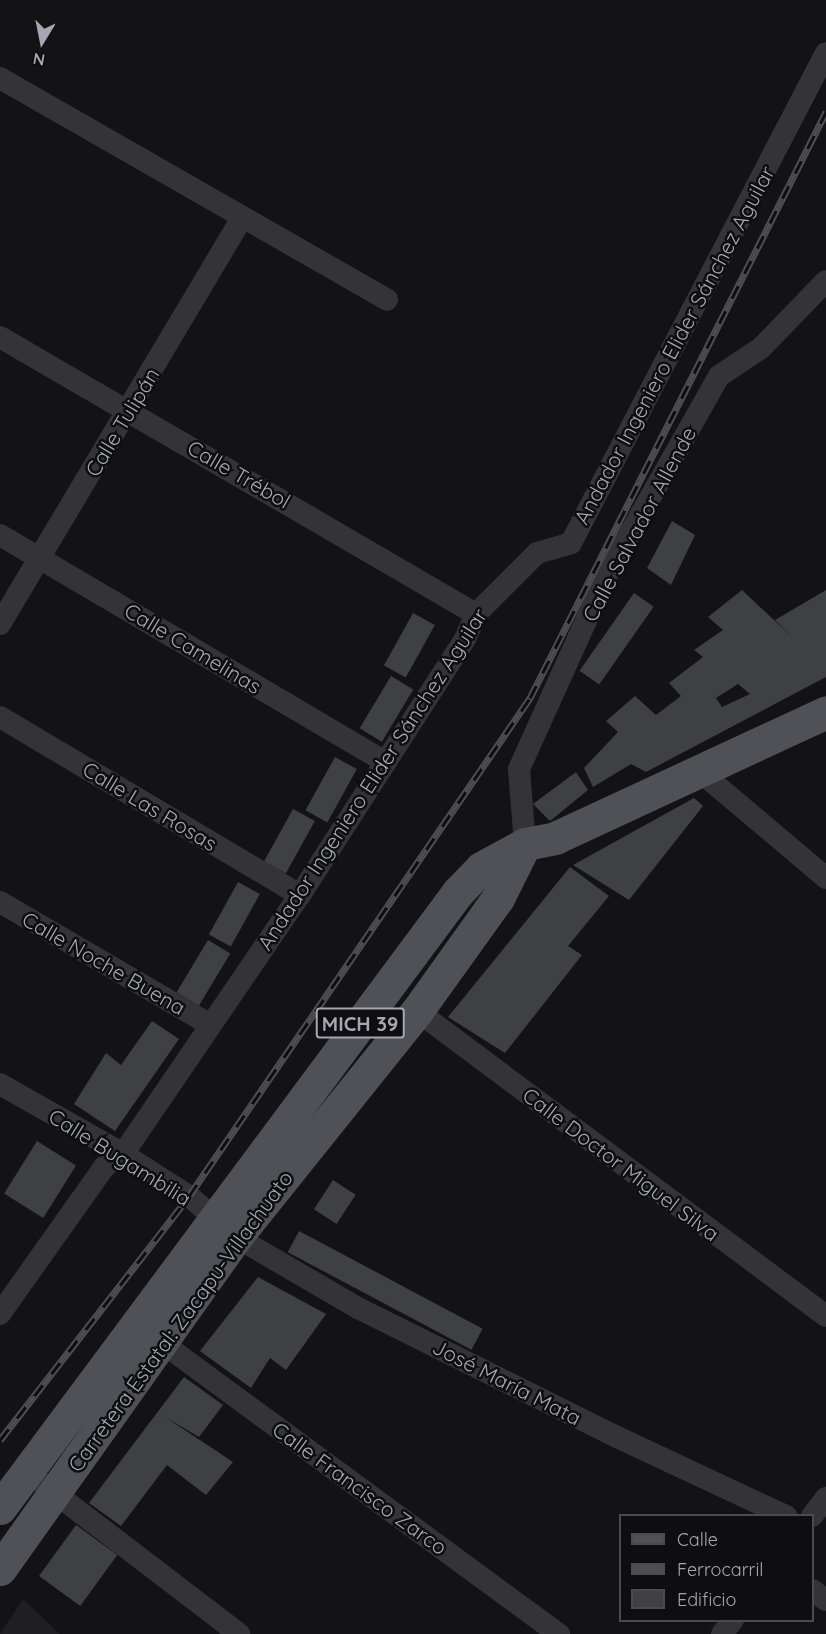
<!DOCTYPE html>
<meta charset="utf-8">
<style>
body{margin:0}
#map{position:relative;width:826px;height:1634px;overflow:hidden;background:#131214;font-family:Quicksand,sans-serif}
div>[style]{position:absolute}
.built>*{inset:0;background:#1f1f21}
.building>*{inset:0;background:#3f4044;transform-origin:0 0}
.street>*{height:22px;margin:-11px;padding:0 11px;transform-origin:11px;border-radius:11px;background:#343438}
.primary>*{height:33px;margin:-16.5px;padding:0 16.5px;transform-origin:16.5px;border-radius:16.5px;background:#505157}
.rail>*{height:7px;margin-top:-3.5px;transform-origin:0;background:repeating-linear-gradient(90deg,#0e0d0f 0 14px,#4d4e53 0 28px);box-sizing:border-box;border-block:2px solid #4d4e53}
span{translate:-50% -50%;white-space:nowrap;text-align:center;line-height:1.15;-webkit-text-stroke:5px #0e0d0f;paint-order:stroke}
.shield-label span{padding:2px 4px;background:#0e0d0f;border:2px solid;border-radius:4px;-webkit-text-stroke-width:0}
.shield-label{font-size:20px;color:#a5a8b3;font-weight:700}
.street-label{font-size:21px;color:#a5a8b3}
.legend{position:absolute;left:619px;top:1514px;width:195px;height:108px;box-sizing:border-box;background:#0e0d0f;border:2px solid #4a4b51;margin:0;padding:8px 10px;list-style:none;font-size:18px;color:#a5a8b3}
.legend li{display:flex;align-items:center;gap:12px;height:30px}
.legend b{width:30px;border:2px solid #4a4b51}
.north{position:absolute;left:12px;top:12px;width:60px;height:60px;-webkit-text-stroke:4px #0e0d0f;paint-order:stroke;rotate:190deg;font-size:16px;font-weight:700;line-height:24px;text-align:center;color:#a5a8b3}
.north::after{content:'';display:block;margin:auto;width:21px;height:27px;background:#a5a8b3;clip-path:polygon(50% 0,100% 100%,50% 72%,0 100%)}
</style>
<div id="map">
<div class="built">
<div style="clip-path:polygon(23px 1599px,60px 1634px,0 1634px)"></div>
</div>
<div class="building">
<div style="clip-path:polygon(672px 521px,695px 535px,671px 585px,647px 568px)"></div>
<div style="clip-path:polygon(evenodd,742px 590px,793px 638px,775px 620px,826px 590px,826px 677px,646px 772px,631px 764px,593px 787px,584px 768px,618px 732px,606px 721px,635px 696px,656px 715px,681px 696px,669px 683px,703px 657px,694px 650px,723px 630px,708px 617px,742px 590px,738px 684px,750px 694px,722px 707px,716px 698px,738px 684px)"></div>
<div style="left:634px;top:593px;width:24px;height:95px;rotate:35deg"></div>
<div style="left:413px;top:613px;width:25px;height:60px;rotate:29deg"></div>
<div style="left:391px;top:676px;width:26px;height:61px;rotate:31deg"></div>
<div style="left:335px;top:757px;width:25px;height:61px;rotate:29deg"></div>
<div style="clip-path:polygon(576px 772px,588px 790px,550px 821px,533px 804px)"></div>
<div style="clip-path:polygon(694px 798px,703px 806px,629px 900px,573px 865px)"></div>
<div style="left:293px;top:809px;width:25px;height:60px;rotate:29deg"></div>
<div style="clip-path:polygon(570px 867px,609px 896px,568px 946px,582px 955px,505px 1053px,448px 1017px)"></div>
<div style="left:238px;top:882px;width:25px;height:60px;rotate:29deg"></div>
<div style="left:208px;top:940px;width:26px;height:61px;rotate:31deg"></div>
<div style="clip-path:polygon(152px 1021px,179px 1039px,115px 1131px,74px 1104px,106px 1053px,121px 1065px)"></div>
<div style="left:37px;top:1141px;width:46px;height:62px;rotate:32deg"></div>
<div style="left:333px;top:1180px;width:27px;height:35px;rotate:33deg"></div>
<div style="left:299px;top:1231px;width:208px;height:24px;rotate:28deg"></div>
<div style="clip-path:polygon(258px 1277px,326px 1314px,286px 1370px,270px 1358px,251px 1388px,200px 1351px)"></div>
<div style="clip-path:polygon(184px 1377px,223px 1405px,199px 1437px,165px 1417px,233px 1462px,206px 1495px,167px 1465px,121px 1526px,89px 1503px)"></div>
<div style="left:76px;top:1525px;width:51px;height:63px;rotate:36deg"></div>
</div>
<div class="street">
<div style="left:0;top:78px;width:446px;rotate:29.8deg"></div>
<div style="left:0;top:337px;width:551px;rotate:30.2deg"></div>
<div style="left:0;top:535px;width:448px;rotate:30.5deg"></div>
<div style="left:0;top:624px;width:473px;rotate:-59.2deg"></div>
<div style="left:0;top:717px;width:349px;rotate:30.7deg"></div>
<div style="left:697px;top:769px;width:169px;rotate:40.2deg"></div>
<div style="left:525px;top:844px;width:75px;rotate:-94.6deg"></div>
<div style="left:519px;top:769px;width:214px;rotate:-65.7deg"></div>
<div style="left:607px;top:574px;width:227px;rotate:-60.5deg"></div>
<div style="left:719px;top:376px;width:50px;rotate:-33.7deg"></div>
<div style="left:761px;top:348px;width:93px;rotate:-45.9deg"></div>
<div style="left:0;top:902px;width:242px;rotate:30.3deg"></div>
<div style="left:417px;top:1011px;width:510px;rotate:36.71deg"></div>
<div style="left:0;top:1084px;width:142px;rotate:29.6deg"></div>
<div style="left:123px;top:1154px;width:78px;rotate:32.5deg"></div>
<div style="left:189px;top:1196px;width:62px;rotate:41.1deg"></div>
<div style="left:236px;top:1237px;width:141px;rotate:30.2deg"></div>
<div style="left:358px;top:1308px;width:289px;rotate:26.5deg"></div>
<div style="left:617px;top:1437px;width:187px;rotate:25.1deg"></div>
<div style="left:0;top:1314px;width:180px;rotate:-54.7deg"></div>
<div style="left:104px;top:1167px;width:23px;rotate:-34deg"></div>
<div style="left:123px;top:1154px;width:314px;rotate:-55.7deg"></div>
<div style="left:300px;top:895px;width:305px;rotate:-57.2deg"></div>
<div style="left:465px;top:639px;width:27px;rotate:-66deg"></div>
<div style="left:476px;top:614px;width:86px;rotate:-45deg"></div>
<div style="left:537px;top:553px;width:35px;rotate:-16deg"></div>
<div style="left:571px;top:543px;width:552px;rotate:-62.51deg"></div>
<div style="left:161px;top:1342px;width:494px;rotate:36.3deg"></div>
<div style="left:43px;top:1484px;width:247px;rotate:37.4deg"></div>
<div style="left:812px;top:1516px;width:23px;rotate:-52deg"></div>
<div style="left:812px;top:1590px;width:17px;rotate:36deg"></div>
<div style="left:722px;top:1634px;width:18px;rotate:-52deg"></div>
</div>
<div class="primary">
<div style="left:0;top:1508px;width:768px;rotate:-53.37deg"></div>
<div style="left:458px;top:892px;width:33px;rotate:-46deg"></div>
<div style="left:481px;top:868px;width:50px;rotate:-28.6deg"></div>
<div style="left:525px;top:844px;width:31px;rotate:-11deg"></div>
<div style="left:555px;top:838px;width:299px;rotate:-24.9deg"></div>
<div style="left:0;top:1569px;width:407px;rotate:-54.6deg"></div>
<div style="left:236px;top:1237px;width:290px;rotate:-51.3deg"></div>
<div style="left:417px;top:1011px;width:139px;rotate:-54.4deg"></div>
<div style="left:498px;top:898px;width:60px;rotate:-63.4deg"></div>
</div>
<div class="rail">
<div style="left:0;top:1440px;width:309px;rotate:-52.2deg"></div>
<div style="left:189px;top:1196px;width:604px;rotate:-55.6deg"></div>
<div style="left:530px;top:698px;width:657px;rotate:-63.2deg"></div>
</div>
<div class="shield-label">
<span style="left:360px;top:1023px">MICH 39</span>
</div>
<div class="street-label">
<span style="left:674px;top:345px;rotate:-62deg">Andador Ingeniero Elider Sánchez Aguilar</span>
<span style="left:122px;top:422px;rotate:-59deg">Calle Tulipán</span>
<span style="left:239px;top:474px;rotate:30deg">Calle Trébol</span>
<span style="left:639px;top:524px;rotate:-62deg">Calle Salvador Allende</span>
<span style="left:193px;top:648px;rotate:31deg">Calle Camelinas</span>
<span style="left:372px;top:779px;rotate:-57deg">Andador Ingeniero Elider Sánchez Aguilar</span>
<span style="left:150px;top:806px;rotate:31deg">Calle Las Rosas</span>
<span style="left:104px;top:963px;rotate:30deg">Calle Noche Buena</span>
<span style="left:120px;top:1157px;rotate:32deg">Calle Bugambilia</span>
<span style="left:621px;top:1164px;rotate:37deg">Calle Doctor Miguel Silva</span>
<span style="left:180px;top:1321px;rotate:-54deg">Carretera Estatal: Zacapu-Villachuato</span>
<span style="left:507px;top:1382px;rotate:27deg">José María Mata</span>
<span style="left:360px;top:1488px;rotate:36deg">Calle Francisco Zarco</span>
</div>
<ul class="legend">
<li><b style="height:8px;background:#505157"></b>Calle</li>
<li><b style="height:8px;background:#4d4e53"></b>Ferrocarril</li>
<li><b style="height:16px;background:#3f4044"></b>Edificio</li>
</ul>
<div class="north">N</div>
</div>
